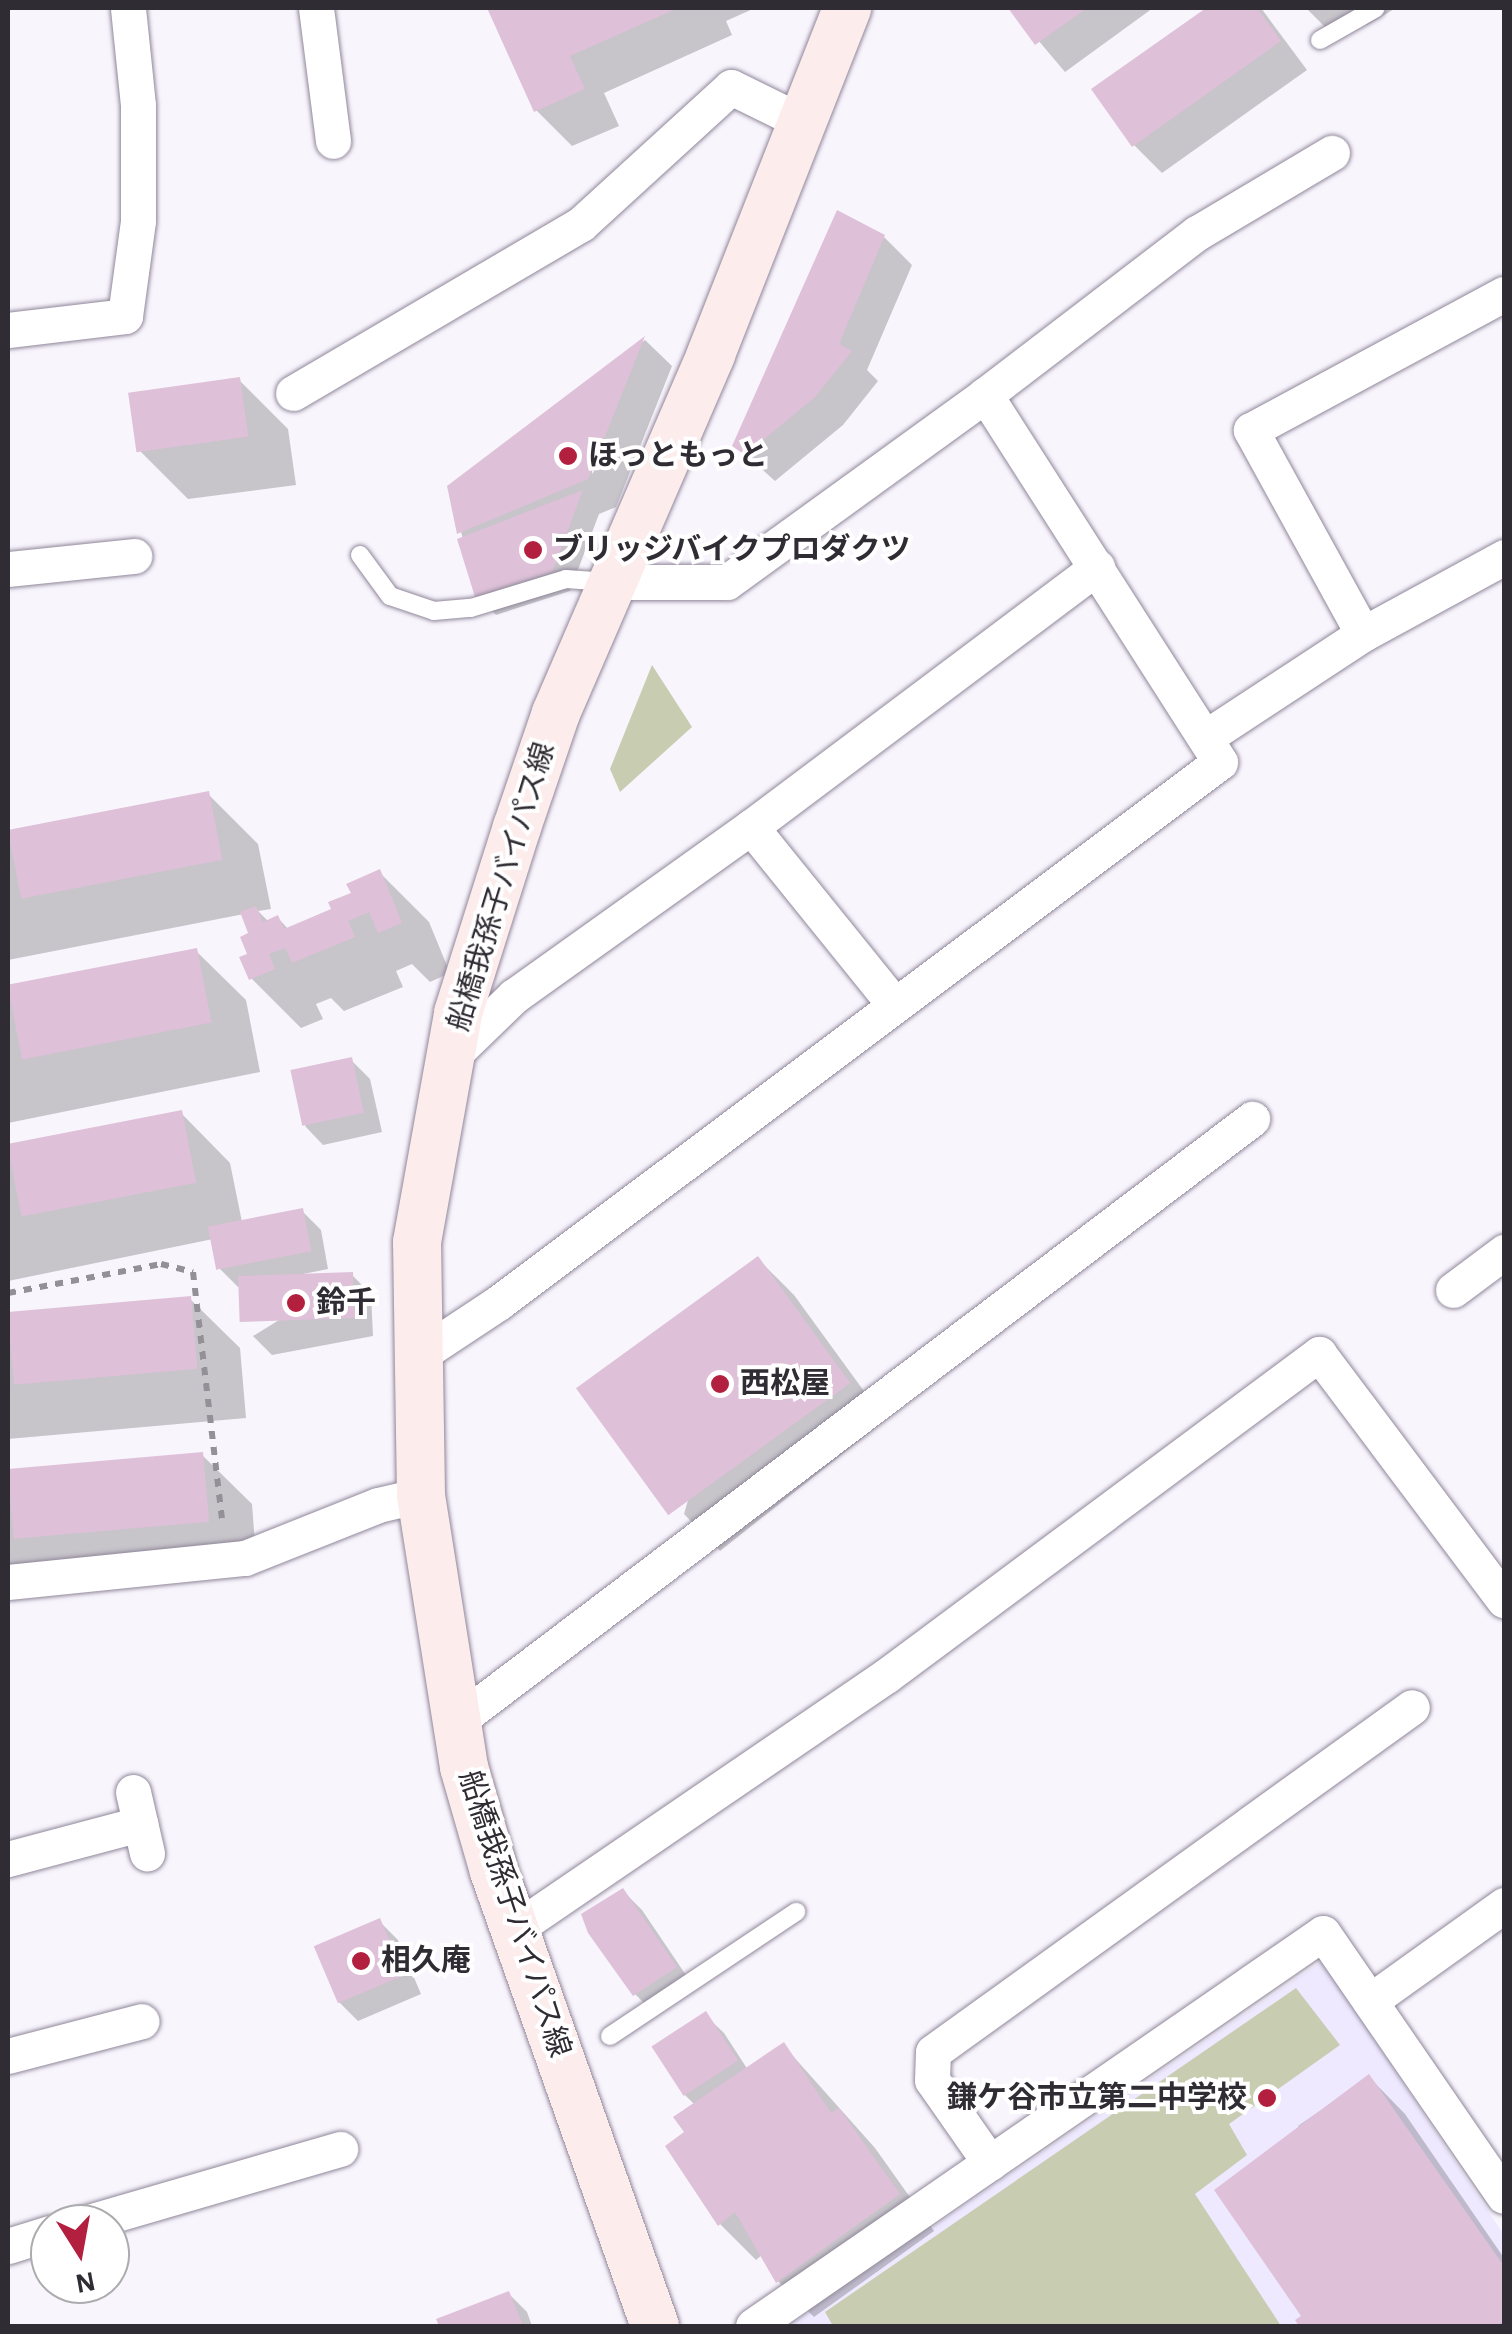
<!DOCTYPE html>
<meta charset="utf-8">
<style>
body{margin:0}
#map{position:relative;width:1512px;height:2334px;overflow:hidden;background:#f9f5fd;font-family:"Alegreya Sans","Noto Sans JP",sans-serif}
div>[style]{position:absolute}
.education>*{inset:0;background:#eee9ff}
.green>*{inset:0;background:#c8ccb0}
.shadow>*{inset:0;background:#0003}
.building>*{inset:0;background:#dec1d8;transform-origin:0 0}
.path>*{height:6px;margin-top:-3px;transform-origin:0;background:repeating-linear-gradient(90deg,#949098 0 8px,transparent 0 16px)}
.roads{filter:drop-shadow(0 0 2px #90879a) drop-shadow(0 0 2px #90879a)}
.lane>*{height:18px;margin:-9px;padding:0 9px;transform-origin:9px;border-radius:9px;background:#fff}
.street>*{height:35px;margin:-17.5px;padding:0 17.5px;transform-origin:17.5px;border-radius:17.5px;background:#fff}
.secondary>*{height:48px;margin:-24px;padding:0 24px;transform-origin:24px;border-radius:24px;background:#fdecec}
.dots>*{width:28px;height:28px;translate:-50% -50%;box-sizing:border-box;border:5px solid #fff;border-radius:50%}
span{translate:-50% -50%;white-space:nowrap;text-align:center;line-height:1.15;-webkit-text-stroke:8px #fff;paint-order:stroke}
.poi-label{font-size:30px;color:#2f2c33;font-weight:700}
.left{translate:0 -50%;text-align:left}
.right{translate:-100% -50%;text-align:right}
.street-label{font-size:30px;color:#2f2c33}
.frame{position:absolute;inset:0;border:10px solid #2f2c33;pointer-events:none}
.north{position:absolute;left:30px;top:2204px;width:100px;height:100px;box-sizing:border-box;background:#fff;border:2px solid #acabad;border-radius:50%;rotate:169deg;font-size:28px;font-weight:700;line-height:40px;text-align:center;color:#2f2c33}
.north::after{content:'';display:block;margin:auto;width:35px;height:45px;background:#b3203f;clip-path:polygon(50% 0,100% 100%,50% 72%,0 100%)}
</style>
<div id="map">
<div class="education">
<div style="clip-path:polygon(1322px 1961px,1504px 2235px,1504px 2326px,788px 2326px)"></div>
</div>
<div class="green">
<div style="clip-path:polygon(652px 665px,692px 727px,620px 792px,610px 769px)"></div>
<div style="clip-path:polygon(1296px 1988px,1340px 2045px,1229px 2124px,1247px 2155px,1195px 2194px,1281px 2326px,833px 2326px,825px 2312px)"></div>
</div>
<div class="shadow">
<div style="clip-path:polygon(490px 8px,755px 8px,726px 21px,732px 35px,604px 93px,619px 126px,572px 146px,536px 110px)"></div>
<div style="clip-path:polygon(1011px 8px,1153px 8px,1065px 72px)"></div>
<div style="clip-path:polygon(1210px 8px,1261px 8px,1307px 70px,1162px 173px,1134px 145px,1094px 90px)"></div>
<div style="clip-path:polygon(1306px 8px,1396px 8px,1367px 25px,1356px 14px,1328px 30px)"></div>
<div style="clip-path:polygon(884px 237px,912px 265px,867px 370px,878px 381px,843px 425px,775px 481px,735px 445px)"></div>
<div style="clip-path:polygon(645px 340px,672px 366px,616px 507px,599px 514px,570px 591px,496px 615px,477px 596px,450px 487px)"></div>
<div style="clip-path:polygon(239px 380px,288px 429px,296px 485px,188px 499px,139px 450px)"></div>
<div style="clip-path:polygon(208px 794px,258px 844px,271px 909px,258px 911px,269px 922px,278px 918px,289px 930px,334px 911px,379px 872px,429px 922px,450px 973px,430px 982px,412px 964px,396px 971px,403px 987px,344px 1011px,331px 998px,316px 1004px,323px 1019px,301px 1028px,251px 978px,252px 934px,244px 914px,8px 960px,8px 833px)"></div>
<div style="clip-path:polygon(196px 951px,246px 1000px,260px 1072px,8px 1123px,8px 989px)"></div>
<div style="clip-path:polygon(351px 1060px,370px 1079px,382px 1132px,323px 1145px,305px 1126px)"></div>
<div style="clip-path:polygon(181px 1113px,230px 1163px,242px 1222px,302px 1211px,321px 1230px,328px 1269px,238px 1287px,219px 1268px,213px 1239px,8px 1281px,8px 1149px)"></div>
<div style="clip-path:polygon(758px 1259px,794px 1295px,885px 1420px,720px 1551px,684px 1514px)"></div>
<div style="clip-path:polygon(352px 1275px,371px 1294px,373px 1336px,272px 1355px,253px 1336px)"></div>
<div style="clip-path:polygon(190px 1299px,240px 1348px,246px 1418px,8px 1439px,8px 1315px)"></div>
<div style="clip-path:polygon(202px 1455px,252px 1504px,257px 1571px,8px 1588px,8px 1472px)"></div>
<div style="clip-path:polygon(623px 1891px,642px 1910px,694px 1987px,654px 2013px,635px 1994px)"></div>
<div style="clip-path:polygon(379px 1921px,398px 1940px,421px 1994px,358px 2021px,339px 2002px,316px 1947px)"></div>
<div style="clip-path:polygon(705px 2015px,724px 2033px,748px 2070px,784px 2046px,875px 2148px,934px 2231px,814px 2317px,778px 2281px,762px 2255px,756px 2260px,720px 2224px,687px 2133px,695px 2105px,685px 2095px)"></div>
<div style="clip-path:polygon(1369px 2077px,1405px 2114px,1504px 2258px,1504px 2326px,1302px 2326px,1298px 2321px,1305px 2317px,1302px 2131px,1298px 2126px)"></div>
<div style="clip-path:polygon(508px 2293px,527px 2312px,532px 2326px,441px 2326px,439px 2321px)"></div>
</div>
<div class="building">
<div style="clip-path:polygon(487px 8px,678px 8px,570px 56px,585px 89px,534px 112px)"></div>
<div style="clip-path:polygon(1008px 8px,1087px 8px,1035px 45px)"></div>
<div style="clip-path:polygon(1206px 8px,1257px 8px,1281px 41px,1132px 147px,1091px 89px)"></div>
<div style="clip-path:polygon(837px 210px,885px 235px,839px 344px,852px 351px,815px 397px,745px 455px,732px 446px)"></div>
<div style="clip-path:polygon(645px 336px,588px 479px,457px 534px,447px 486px)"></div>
<div style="left:240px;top:377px;width:60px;height:113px;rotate:82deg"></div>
<div style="clip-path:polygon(583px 490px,552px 572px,475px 597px,457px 539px)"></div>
<div style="left:209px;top:791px;width:70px;height:205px;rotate:79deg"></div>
<div style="clip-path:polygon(380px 869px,402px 923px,378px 933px,369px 912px,348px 921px,355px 937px,292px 963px,285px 948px,269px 954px,275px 969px,249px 980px,239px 957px,247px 954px,240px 937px,248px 933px,240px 912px,256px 906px,263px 922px,278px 915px,284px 929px,331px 909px,328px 902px,351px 893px,346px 884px)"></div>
<div style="left:197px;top:948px;width:76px;height:193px;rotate:79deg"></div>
<div style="left:352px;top:1057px;width:57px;height:63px;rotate:78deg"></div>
<div style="left:182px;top:1110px;width:74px;height:178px;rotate:79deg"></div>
<div style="left:303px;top:1208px;width:44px;height:97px;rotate:79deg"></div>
<div style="left:758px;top:1256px;width:157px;height:225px;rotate:54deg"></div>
<div style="left:353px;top:1272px;width:46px;height:115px;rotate:88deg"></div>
<div style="left:191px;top:1296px;width:73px;height:184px;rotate:85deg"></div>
<div style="left:203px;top:1452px;width:70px;height:196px;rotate:85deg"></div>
<div style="clip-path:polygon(623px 1888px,677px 1967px,633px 1996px,588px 1933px,581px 1914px)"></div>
<div style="left:380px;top:1918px;width:62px;height:72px;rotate:67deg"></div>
<div style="left:706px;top:2011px;width:59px;height:65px;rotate:57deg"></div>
<div style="clip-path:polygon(784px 2042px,831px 2113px,839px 2108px,900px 2194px,776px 2283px,735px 2212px,718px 2226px,665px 2146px,684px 2132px,673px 2117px)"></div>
<div style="clip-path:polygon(1369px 2074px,1504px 2266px,1504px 2321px,1496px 2326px,1299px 2326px,1295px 2320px,1301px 2316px,1214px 2190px)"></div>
<div style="clip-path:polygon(509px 2291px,523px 2326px,439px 2326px,436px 2319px)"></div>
</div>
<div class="path">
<div style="left:8px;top:1293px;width:156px;rotate:-10.7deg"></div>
<div style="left:161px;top:1264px;width:33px;rotate:14deg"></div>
<div style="left:193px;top:1272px;width:250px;rotate:83.3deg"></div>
</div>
<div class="roads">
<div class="lane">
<div style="left:1320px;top:40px;width:64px;rotate:-29.7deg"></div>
<div style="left:360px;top:555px;width:51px;rotate:53.8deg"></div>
<div style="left:390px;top:596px;width:46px;rotate:18.8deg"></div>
<div style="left:434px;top:611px;width:37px;rotate:-5deg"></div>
<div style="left:471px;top:608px;width:99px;rotate:-17deg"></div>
<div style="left:566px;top:579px;width:43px;rotate:4deg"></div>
<div style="left:610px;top:2036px;width:224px;rotate:-33.7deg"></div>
</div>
<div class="street">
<div style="left:316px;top:8px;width:134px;rotate:82.7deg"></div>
<div style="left:8px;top:330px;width:118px;rotate:-6.8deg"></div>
<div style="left:125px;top:316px;width:96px;rotate:-82.2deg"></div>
<div style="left:138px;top:221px;width:116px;rotate:-90deg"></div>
<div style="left:138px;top:105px;width:98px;rotate:-95.9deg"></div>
<div style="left:293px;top:393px;width:334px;rotate:-30.4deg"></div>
<div style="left:581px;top:224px;width:203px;rotate:-42.4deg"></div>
<div style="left:731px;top:87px;width:77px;rotate:26.2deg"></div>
<div style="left:8px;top:569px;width:127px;rotate:-5.9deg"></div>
<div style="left:615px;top:582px;width:112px"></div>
<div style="left:727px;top:582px;width:319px;rotate:-35.9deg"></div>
<div style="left:985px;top:395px;width:267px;rotate:-37.4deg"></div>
<div style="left:1197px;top:233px;width:157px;rotate:-30.7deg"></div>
<div style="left:1363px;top:634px;width:233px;rotate:-118.8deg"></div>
<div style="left:1251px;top:430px;width:287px;rotate:-28.3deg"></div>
<div style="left:1206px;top:737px;width:188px;rotate:-33.3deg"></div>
<div style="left:1363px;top:634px;width:161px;rotate:-28.6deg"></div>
<div style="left:751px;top:827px;width:228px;rotate:51.1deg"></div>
<div style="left:450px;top:1058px;width:89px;rotate:-44.1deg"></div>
<div style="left:514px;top:996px;width:291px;rotate:-35.5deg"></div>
<div style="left:751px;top:827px;width:433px;rotate:-36.9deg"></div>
<div style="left:1453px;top:1290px;width:64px;rotate:-36.7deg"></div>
<div style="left:418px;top:1356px;width:96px;rotate:-33.5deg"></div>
<div style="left:498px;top:1303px;width:902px;rotate:-36.84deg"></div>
<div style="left:1220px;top:762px;width:436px;rotate:-122.6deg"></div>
<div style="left:8px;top:1582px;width:238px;rotate:-5.8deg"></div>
<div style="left:245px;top:1558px;width:143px;rotate:-21.7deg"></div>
<div style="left:378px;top:1505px;width:44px;rotate:-13.1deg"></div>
<div style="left:456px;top:1722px;width:999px;rotate:-37.15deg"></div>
<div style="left:133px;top:1792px;width:63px;rotate:77.1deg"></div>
<div style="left:8px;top:1859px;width:137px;rotate:-14.9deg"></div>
<div style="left:515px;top:1929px;width:449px;rotate:-34.3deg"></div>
<div style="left:886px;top:1676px;width:540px;rotate:-36.64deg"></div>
<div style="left:1319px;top:1354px;width:308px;rotate:53.1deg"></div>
<div style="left:1370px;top:2001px;width:165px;rotate:-35.6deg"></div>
<div style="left:8px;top:2056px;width:138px;rotate:-14.6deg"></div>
<div style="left:990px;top:2163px;width:101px;rotate:-124.9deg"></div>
<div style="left:932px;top:2080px;width:28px;rotate:-88deg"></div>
<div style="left:933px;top:2052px;width:590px;rotate:-35.76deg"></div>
<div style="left:82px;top:2224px;width:269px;rotate:-16.2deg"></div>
<div style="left:8px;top:2246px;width:44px;rotate:-17.2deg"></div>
<div style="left:753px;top:2326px;width:692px;rotate:-34.59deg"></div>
<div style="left:1323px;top:1933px;width:319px;rotate:55.5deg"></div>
</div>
<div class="secondary">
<div style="left:655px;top:2326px;width:483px;rotate:-109.5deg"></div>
<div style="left:494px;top:1871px;width:108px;rotate:-106.1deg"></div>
<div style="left:464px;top:1767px;width:275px;rotate:-99deg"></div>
<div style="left:421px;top:1495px;width:253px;rotate:-90.9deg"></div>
<div style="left:417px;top:1242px;width:233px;rotate:-79.8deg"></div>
<div style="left:458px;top:1013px;width:195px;rotate:-72.4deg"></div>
<div style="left:517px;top:827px;width:120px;rotate:-71.1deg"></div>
<div style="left:556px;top:713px;width:391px;rotate:-66.6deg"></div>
<div style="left:711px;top:354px;width:372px;rotate:-68.5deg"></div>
</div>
</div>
<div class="dots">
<div style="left:568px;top:456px;background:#b3203f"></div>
<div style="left:533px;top:550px;background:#b3203f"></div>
<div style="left:296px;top:1303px;background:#b3203f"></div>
<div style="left:720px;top:1384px;background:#b3203f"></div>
<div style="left:361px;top:1961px;background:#b3203f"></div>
<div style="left:1267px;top:2098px;background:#b3203f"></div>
</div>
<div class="poi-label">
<span class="left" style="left:588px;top:456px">ほっともっと</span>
<span class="left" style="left:553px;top:550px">ブリッジバイクプロダクツ</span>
<span class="left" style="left:316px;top:1303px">鈴千</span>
<span class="left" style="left:740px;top:1384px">西松屋</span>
<span class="left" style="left:381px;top:1961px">相久庵</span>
<span class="right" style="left:1247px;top:2098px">鎌ケ谷市立第二中学校</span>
</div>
<div class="street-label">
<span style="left:502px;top:887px;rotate:-73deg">船橋我孫子バイパス線</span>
<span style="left:514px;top:1914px;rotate:72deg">船橋我孫子バイパス線</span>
</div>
<div class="frame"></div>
<div class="north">N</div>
</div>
